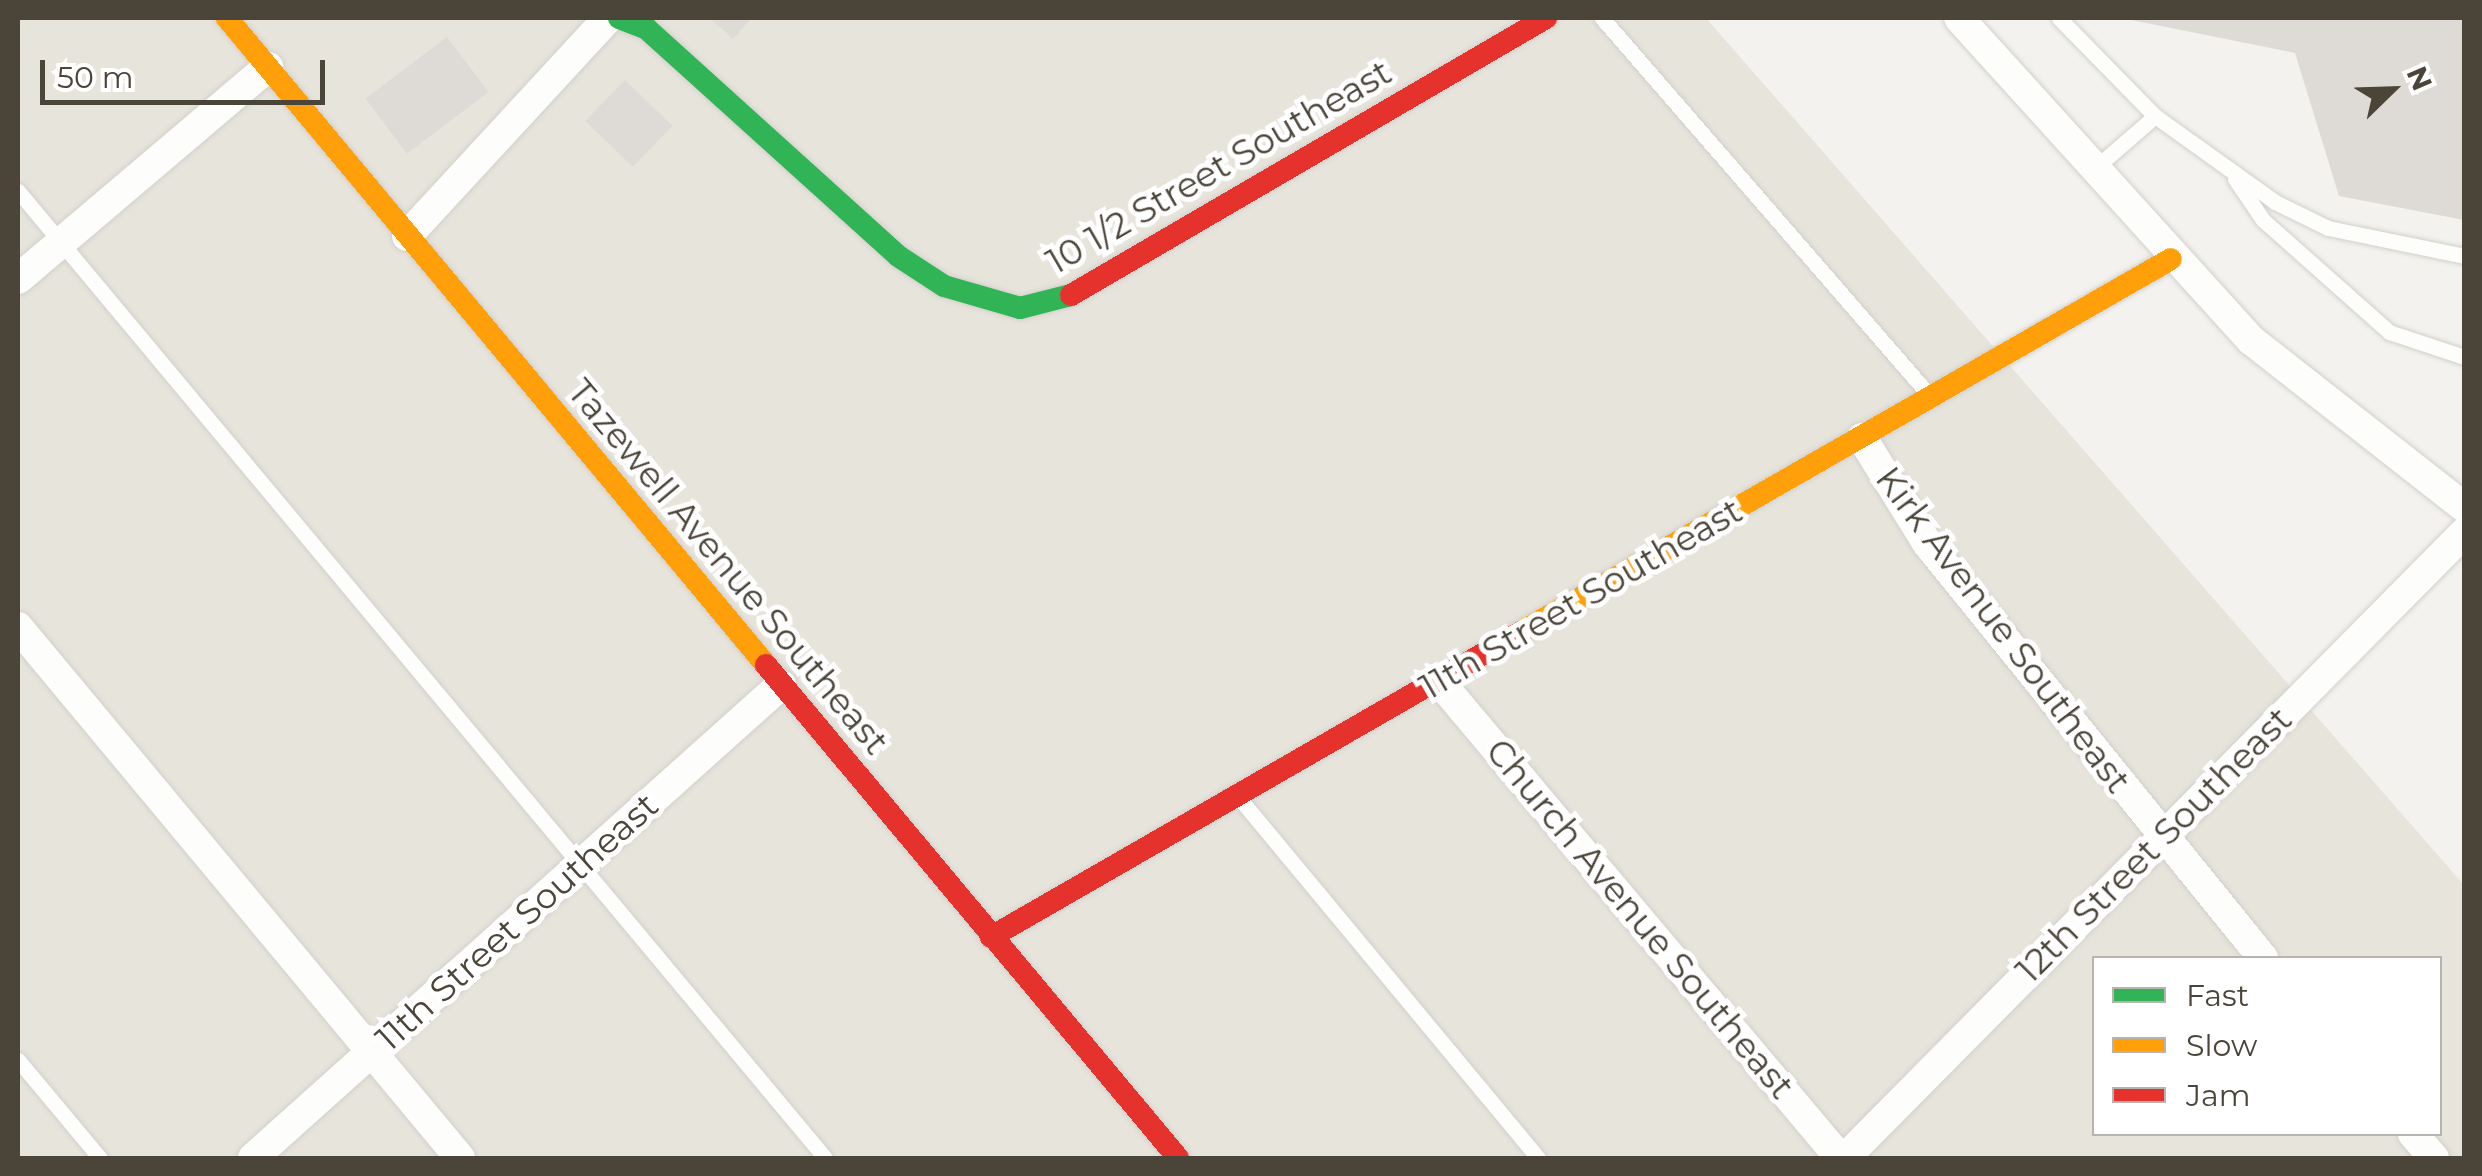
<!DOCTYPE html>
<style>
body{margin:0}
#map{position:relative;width:2482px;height:1176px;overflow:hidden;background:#f4f2ee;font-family:Montserrat,sans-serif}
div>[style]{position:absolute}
.residential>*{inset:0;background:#e7e4dc}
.building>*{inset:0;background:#dedbd6;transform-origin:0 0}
.roads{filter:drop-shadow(0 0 2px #d2d0cb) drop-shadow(0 0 2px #d2d0cb)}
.lane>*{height:15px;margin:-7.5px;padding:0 7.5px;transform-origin:7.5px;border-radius:7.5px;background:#fdfdfc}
.street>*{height:30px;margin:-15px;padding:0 15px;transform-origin:15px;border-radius:15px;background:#fdfdfc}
.fast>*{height:22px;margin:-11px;padding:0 11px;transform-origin:11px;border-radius:11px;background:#30b455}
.slow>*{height:22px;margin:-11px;padding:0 11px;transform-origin:11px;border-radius:11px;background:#ff9f0a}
.jam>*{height:22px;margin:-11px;padding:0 11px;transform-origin:11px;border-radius:11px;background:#e5322d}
span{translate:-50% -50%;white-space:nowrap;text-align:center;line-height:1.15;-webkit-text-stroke:10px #fff;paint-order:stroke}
.street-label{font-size:35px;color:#4b4439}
.frame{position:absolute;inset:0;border:20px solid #4b4439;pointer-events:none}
.legend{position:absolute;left:2092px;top:956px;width:350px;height:180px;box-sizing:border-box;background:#fff;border:2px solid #b7b4b0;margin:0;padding:12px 18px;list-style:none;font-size:30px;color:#4b4439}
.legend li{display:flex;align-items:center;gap:20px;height:50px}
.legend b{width:50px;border:2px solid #b7b4b0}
.north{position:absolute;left:2342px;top:40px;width:100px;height:100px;-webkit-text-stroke:8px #fff;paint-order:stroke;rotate:67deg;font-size:28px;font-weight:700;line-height:40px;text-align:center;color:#4b4439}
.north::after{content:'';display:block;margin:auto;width:35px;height:45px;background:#4b4439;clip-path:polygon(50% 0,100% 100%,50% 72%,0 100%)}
.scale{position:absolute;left:40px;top:60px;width:285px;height:45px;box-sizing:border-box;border:5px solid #4b4439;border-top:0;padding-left:12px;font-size:30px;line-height:35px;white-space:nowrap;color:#4b4439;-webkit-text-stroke:8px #fff;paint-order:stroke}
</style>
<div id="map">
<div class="residential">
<div style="clip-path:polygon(evenodd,18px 18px,1706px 18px,2464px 885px,2464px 1158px,18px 1158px,18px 18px,2094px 958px,2440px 958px,2440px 1134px,2094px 1134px,2094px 958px)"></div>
</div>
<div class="building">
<div style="clip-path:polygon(710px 18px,752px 18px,733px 39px)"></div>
<div style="clip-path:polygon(2121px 18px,2464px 18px,2464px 220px,2339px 196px,2295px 53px)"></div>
<div style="left:447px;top:37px;width:69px;height:102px;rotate:53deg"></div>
<div style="left:625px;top:80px;width:66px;height:57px;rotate:44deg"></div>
</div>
<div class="roads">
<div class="lane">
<div style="left:1602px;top:18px;width:500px;rotate:49.05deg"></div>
<div style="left:2059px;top:18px;width:137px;rotate:45.6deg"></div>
<div style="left:2155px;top:116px;width:148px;rotate:35.6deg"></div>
<div style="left:2275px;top:202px;width:59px;rotate:26.1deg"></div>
<div style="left:2328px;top:228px;width:139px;rotate:11.6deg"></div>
<div style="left:2094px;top:169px;width:81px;rotate:-41deg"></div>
<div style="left:2235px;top:179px;width:50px;rotate:55.7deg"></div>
<div style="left:2263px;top:220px;width:169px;rotate:41.6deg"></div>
<div style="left:2389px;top:332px;width:79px;rotate:18.4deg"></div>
<div style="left:18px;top:191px;width:1259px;rotate:50.15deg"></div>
<div style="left:1240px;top:799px;width:467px;rotate:50.3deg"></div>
<div style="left:18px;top:1060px;width:128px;rotate:50.1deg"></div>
</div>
<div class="street">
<div style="left:1959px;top:18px;width:435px;rotate:47.8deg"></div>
<div style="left:2251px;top:340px;width:271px;rotate:38.1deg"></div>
<div style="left:407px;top:236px;width:297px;rotate:-47.3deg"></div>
<div style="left:18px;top:279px;width:328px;rotate:-40.3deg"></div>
<div style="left:1862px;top:438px;width:123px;rotate:58.2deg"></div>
<div style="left:1927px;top:543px;width:534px;rotate:51.01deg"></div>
<div style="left:18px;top:627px;width:691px;rotate:50.23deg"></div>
<div style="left:1439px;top:681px;width:623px;rotate:49.95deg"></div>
<div style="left:2413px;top:1134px;width:32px;rotate:49deg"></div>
<div style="left:253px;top:1158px;width:709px;rotate:-41.86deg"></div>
<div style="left:1845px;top:1158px;width:880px;rotate:-45.28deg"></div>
</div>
<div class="fast">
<div style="left:619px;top:18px;width:30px;rotate:21deg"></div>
<div style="left:647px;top:29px;width:338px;rotate:42.1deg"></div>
<div style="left:898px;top:256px;width:55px;rotate:33.1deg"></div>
<div style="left:944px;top:286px;width:79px;rotate:16.1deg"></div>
<div style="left:1020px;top:308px;width:53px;rotate:-14.3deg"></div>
</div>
<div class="slow">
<div style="left:227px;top:18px;width:842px;rotate:50.2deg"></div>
<div style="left:1521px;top:632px;width:749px;rotate:-29.85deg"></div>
</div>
<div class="jam">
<div style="left:1071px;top:295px;width:550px;rotate:-30.25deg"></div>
<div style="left:766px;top:665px;width:642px;rotate:50.11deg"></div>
<div style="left:991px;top:937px;width:611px;rotate:-29.92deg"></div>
</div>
</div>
<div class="street-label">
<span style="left:1219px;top:167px;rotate:-30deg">10 1/2 Street Southeast</span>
<span style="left:728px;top:567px;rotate:50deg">Tazewell Avenue Southeast</span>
<span style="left:1581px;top:599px;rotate:-30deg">11th Street Southeast</span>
<span style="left:2003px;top:630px;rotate:53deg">Kirk Avenue Southeast</span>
<span style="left:2154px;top:845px;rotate:-45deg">12th Street Southeast</span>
<span style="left:1640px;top:919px;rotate:50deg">Church Avenue Southeast</span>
<span style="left:517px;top:922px;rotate:-42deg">11th Street Southeast</span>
</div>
<div class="frame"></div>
<ul class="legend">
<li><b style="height:12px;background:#30b455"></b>Fast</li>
<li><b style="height:12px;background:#ff9f0a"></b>Slow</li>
<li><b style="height:12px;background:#e5322d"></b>Jam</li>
</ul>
<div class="north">N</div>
<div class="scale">50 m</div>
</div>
